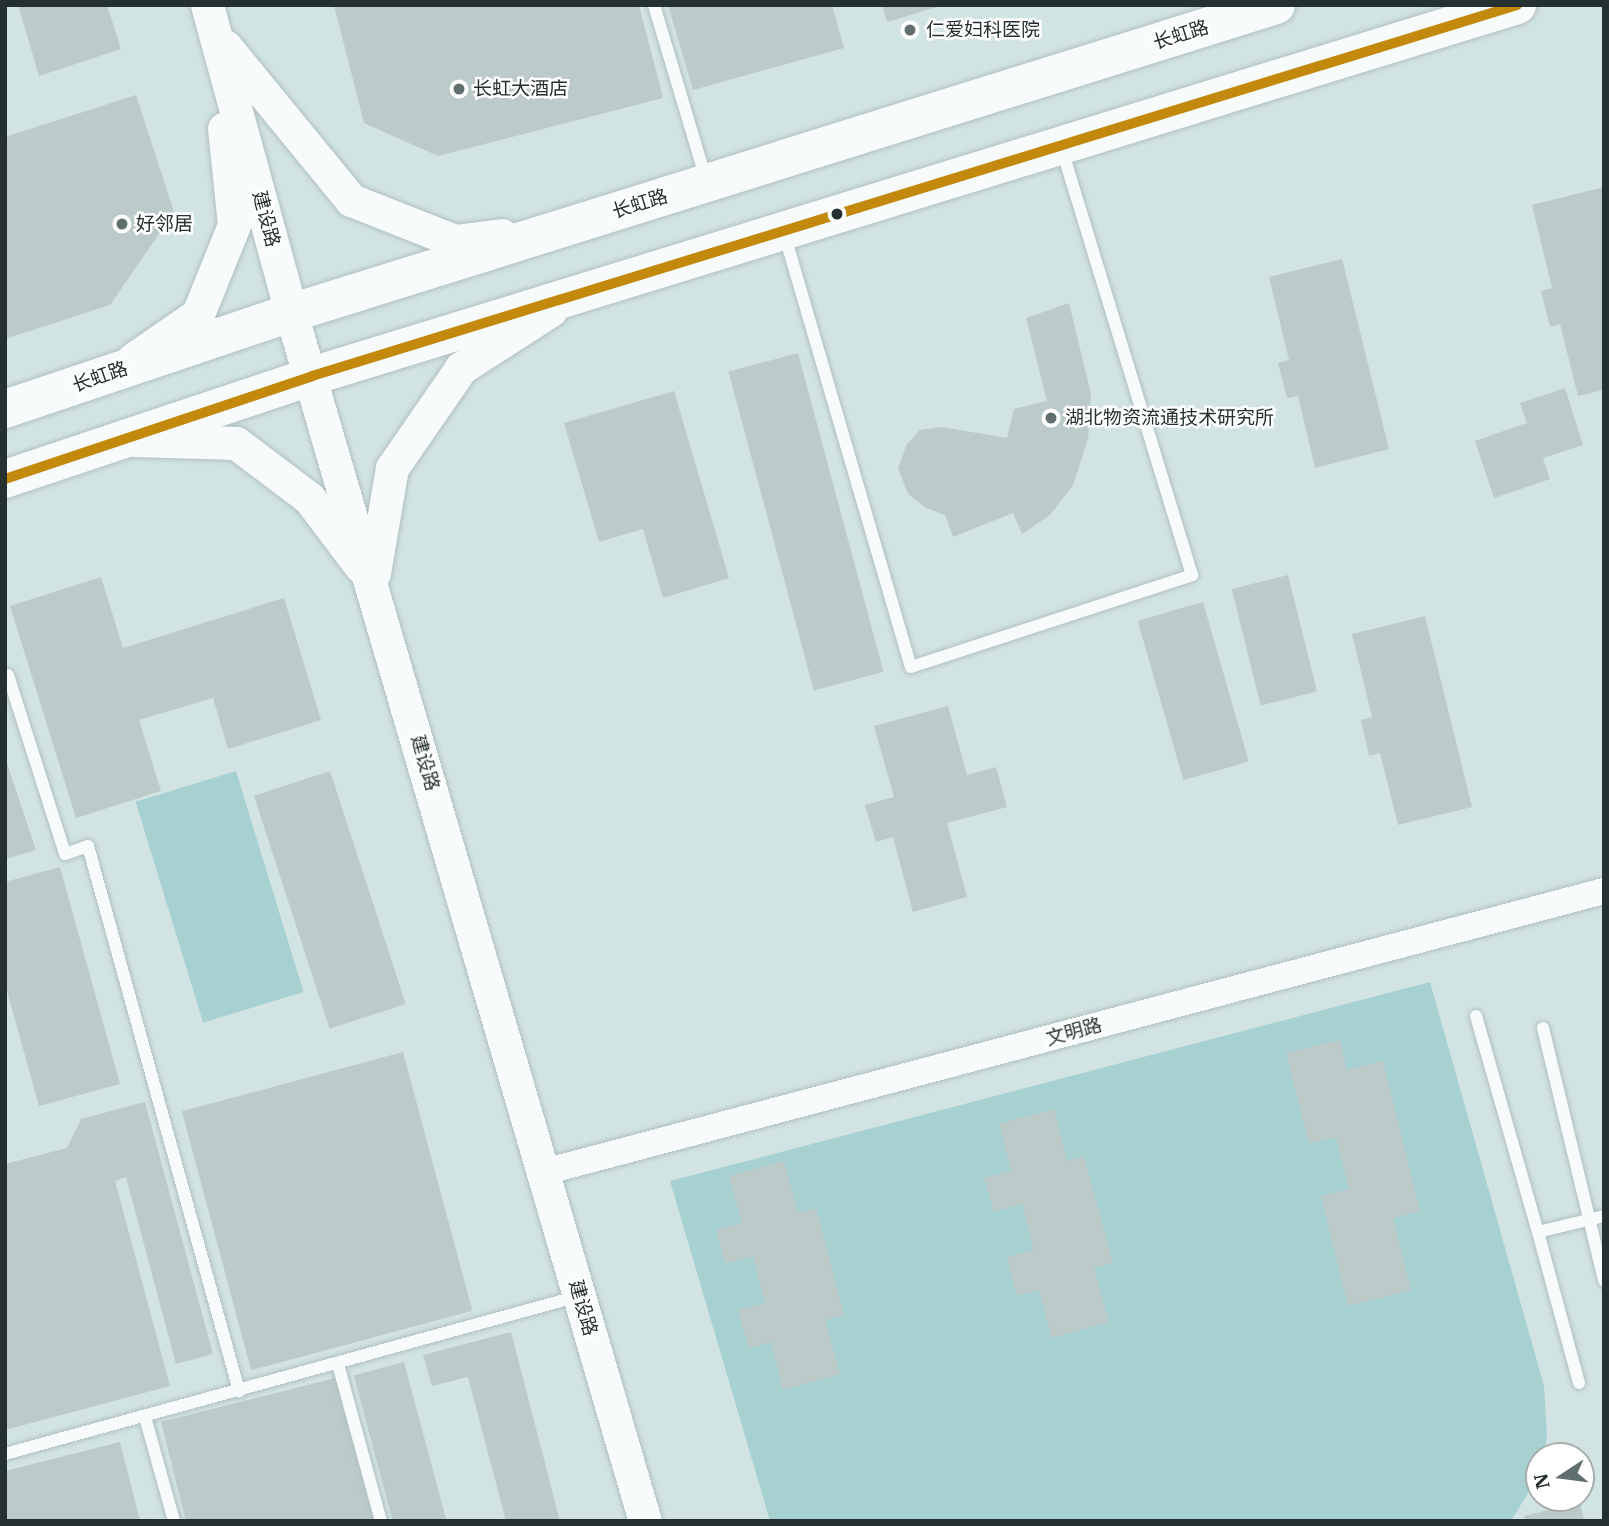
<!DOCTYPE html>
<meta charset="utf-8">
<style>
body{margin:0}
#map{position:relative;width:1609px;height:1526px;overflow:hidden;background:#d1e3e2;font-family:"IBM Plex Serif","Noto Sans SC",serif}
div>[style]{position:absolute}
.green>*{inset:0;background:#a7d1d0;transform-origin:0 0}
.building>*{inset:0;background:#bccaca;transform-origin:0 0}
.roads{filter:drop-shadow(0 0 2px #b1bfbe) drop-shadow(0 0 2px #b1bfbe)}
.service>*{height:12px;margin:-6px;padding:0 6px;transform-origin:6px;border-radius:6px;background:#f8fbfb}
.minor>*{height:26px;margin:-13px;padding:0 13px;transform-origin:13px;border-radius:13px;background:#f8fbfb}
.tertiary>*{height:33px;margin:-16.5px;padding:0 16.5px;transform-origin:16.5px;border-radius:16.5px;background:#f8fbfb}
.trunk>*{height:38px;margin:-19px;padding:0 19px;transform-origin:19px;border-radius:19px;background:#f8fbfb}
.bus-1>*{height:10px;margin:-5px;padding:0 5px;transform-origin:5px;border-radius:5px;background:#c2890c}
.dots>*{width:19px;height:19px;translate:-50% -50%;box-sizing:border-box;border:4px solid #fff;border-radius:50%}
span{translate:-50% -50%;white-space:nowrap;text-align:center;line-height:1.15;-webkit-text-stroke:5px #fff;paint-order:stroke}
.poi-label{font-size:19px;color:#253131}
.left{translate:0 -50%;text-align:left}
.street-label{font-size:19px;color:#253131}
.frame{position:absolute;inset:0;border:7px solid #253131;pointer-events:none}
.north{position:absolute;left:1525px;top:1442px;width:70px;height:70px;box-sizing:border-box;background:#fff;border:2px solid #a8adad;border-radius:50%;rotate:257deg;font-size:19px;font-weight:700;line-height:28px;text-align:center;color:#253131}
.north::after{content:'';display:block;margin:auto;width:24px;height:32px;background:#616f6f;clip-path:polygon(50% 0,100% 100%,50% 72%,0 100%)}
</style>
<div id="map">
<div class="green">
<div style="left:236px;top:771px;width:231px;height:105px;rotate:73deg"></div>
<div style="clip-path:polygon(1430px 982px,1544px 1386px,1547px 1439px,1543px 1456px,1539px 1456px,1539px 1475px,1511px 1521px,770px 1521px,670px 1181px)"></div>
</div>
<div class="building">
<div style="clip-path:polygon(18px 5px,107px 5px,121px 49px,39px 76px)"></div>
<div style="clip-path:polygon(334px 5px,639px 5px,663px 98px,438px 156px,364px 123px)"></div>
<div style="clip-path:polygon(668px 5px,832px 5px,844px 48px,693px 90px)"></div>
<div style="clip-path:polygon(882px 5px,940px 5px,940px 6px,887px 22px)"></div>
<div style="clip-path:polygon(136px 95px,174px 212px,110px 305px,5px 339px,5px 137px)"></div>
<div style="clip-path:polygon(1604px 187px,1604px 390px,1578px 396px,1560px 324px,1550px 327px,1541px 291px,1552px 288px,1532px 205px)"></div>
<div style="clip-path:polygon(1342px 259px,1389px 449px,1315px 468px,1298px 396px,1287px 398px,1278px 363px,1289px 360px,1269px 277px)"></div>
<div style="clip-path:polygon(1069px 303px,1091px 394px,1088px 439px,1073px 485px,1050px 515px,1022px 534px,1013px 513px,953px 537px,945px 515px,926px 508px,908px 494px,898px 468px,907px 444px,920px 430px,941px 427px,1007px 438px,1014px 409px,1047px 401px,1026px 318px)"></div>
<div style="left:798px;top:353px;width:330px;height:72px;rotate:75deg"></div>
<div style="clip-path:polygon(1565px 388px,1583px 445px,1543px 458px,1550px 479px,1494px 498px,1475px 441px,1527px 423px,1520px 403px)"></div>
<div style="clip-path:polygon(674px 391px,729px 578px,663px 598px,643px 529px,599px 542px,564px 423px)"></div>
<div style="left:1288px;top:575px;width:120px;height:58px;rotate:76deg"></div>
<div style="clip-path:polygon(101px 577px,123px 648px,284px 598px,321px 720px,228px 749px,213px 698px,139px 720px,161px 791px,76px 818px,10px 606px)"></div>
<div style="left:1203px;top:602px;width:166px;height:68px;rotate:74deg"></div>
<div style="clip-path:polygon(1425px 616px,1472px 807px,1398px 825px,1380px 753px,1369px 756px,1361px 720px,1372px 717px,1352px 634px)"></div>
<div style="clip-path:polygon(948px 706px,967px 775px,996px 767px,1007px 807px,947px 823px,967px 897px,913px 912px,893px 837px,876px 842px,865px 805px,894px 797px,874px 726px)"></div>
<div style="clip-path:polygon(5px 757px,36px 850px,5px 859px)"></div>
<div style="left:330px;top:771px;width:245px;height:80px;rotate:72deg"></div>
<div style="clip-path:polygon(60px 867px,120px 1084px,39px 1106px,5px 984px,5px 882px)"></div>
<div style="clip-path:polygon(1340px 1040px,1347px 1070px,1383px 1061px,1420px 1211px,1393px 1218px,1411px 1290px,1348px 1306px,1321px 1196px,1349px 1189px,1336px 1137px,1309px 1144px,1286px 1053px)"></div>
<div style="left:403px;top:1052px;width:268px;height:229px;rotate:75deg"></div>
<div style="clip-path:polygon(145px 1102px,213px 1354px,176px 1364px,126px 1177px,115px 1181px,170px 1386px,5px 1430px,5px 1164px,67px 1148px,81px 1119px)"></div>
<div style="clip-path:polygon(1054px 1109px,1067px 1161px,1084px 1156px,1113px 1263px,1094px 1268px,1109px 1322px,1052px 1338px,1039px 1290px,1017px 1296px,1007px 1258px,1034px 1250px,1022px 1204px,994px 1212px,984px 1178px,1011px 1171px,999px 1124px)"></div>
<div style="clip-path:polygon(784px 1161px,798px 1213px,816px 1208px,844px 1315px,825px 1320px,840px 1374px,783px 1390px,771px 1342px,749px 1348px,738px 1310px,765px 1303px,753px 1256px,725px 1264px,716px 1230px,742px 1223px,729px 1176px)"></div>
<div style="clip-path:polygon(511px 1332px,560px 1521px,506px 1521px,468px 1377px,432px 1386px,423px 1355px)"></div>
<div style="left:404px;top:1362px;width:164px;height:52px;rotate:75deg"></div>
<div style="clip-path:polygon(339px 1377px,374px 1521px,186px 1521px,161px 1422px)"></div>
<div style="clip-path:polygon(120px 1442px,140px 1521px,5px 1521px,5px 1471px)"></div>
<div style="clip-path:polygon(1580px 1502px,1584px 1521px,1525px 1521px,1524px 1516px)"></div>
</div>
<div class="roads">
<div class="service">
<div style="left:654px;top:5px;width:182px;rotate:73.4deg"></div>
<div style="left:784px;top:233px;width:452px;rotate:73.7deg"></div>
<div style="left:911px;top:667px;width:296px;rotate:-18.1deg"></div>
<div style="left:1192px;top:575px;width:445px;rotate:-107deg"></div>
<div style="left:8px;top:675px;width:188px;rotate:72.3deg"></div>
<div style="left:65px;top:854px;width:24px;rotate:-19deg"></div>
<div style="left:88px;top:846px;width:566px;rotate:74.51deg"></div>
<div style="left:1476px;top:1016px;width:225px;rotate:74deg"></div>
<div style="left:1543px;top:1028px;width:260px;rotate:76.4deg"></div>
<div style="left:338px;top:1364px;width:163px;rotate:74.7deg"></div>
<div style="left:1579px;top:1383px;width:156px;rotate:-105.2deg"></div>
<div style="left:1538px;top:1232px;width:68px;rotate:-13.6deg"></div>
<div style="left:145px;top:1417px;width:108px;rotate:74.4deg"></div>
<div style="left:5px;top:1454px;width:595px;rotate:-15.39deg"></div>
</div>
<div class="minor">
<div style="left:544px;top:1172px;width:1097px;rotate:-14.85deg"></div>
</div>
<div class="tertiary">
<div style="left:207px;top:5px;width:319px;rotate:74.7deg"></div>
<div style="left:291px;top:313px;width:1259px;rotate:73.67deg"></div>
<div style="left:225px;top:46px;width:199px;rotate:50.7deg"></div>
<div style="left:351px;top:200px;width:112px;rotate:21.5deg"></div>
<div style="left:455px;top:241px;width:47px;rotate:-7.3deg"></div>
<div style="left:133px;top:359px;width:79px;rotate:-34.7deg"></div>
<div style="left:198px;top:314px;width:96px;rotate:-68deg"></div>
<div style="left:234px;top:225px;width:97px;rotate:-95.9deg"></div>
<div style="left:135px;top:440px;width:101px;rotate:1.7deg"></div>
<div style="left:236px;top:443px;width:91px;rotate:37deg"></div>
<div style="left:309px;top:498px;width:86px;rotate:53deg"></div>
<div style="left:374px;top:573px;width:107px;rotate:-80.3deg"></div>
<div style="left:392px;top:468px;width:121px;rotate:-55.4deg"></div>
<div style="left:461px;top:368px;width:107px;rotate:-32.8deg"></div>
</div>
<div class="trunk">
<div style="left:5px;top:409px;width:302px;rotate:-18.6deg"></div>
<div style="left:291px;top:313px;width:1032px;rotate:-17.36deg"></div>
<div style="left:5px;top:479px;width:324px;rotate:-18.5deg"></div>
<div style="left:312px;top:376px;width:1261px;rotate:-17.11deg"></div>
</div>
</div>
<div class="bus-1">
<div style="left:5px;top:479px;width:324px;rotate:-18.5deg"></div>
<div style="left:312px;top:376px;width:1261px;rotate:-17.11deg"></div>
</div>
<div class="dots">
<div style="left:910px;top:30px;background:#616f6f"></div>
<div style="left:459px;top:89px;background:#616f6f"></div>
<div style="left:837px;top:214px;background:#253131"></div>
<div style="left:122px;top:224px;background:#616f6f"></div>
<div style="left:1051px;top:418px;background:#616f6f"></div>
</div>
<div class="poi-label">
<span class="left" style="left:926px;top:30px">仁爱妇科医院</span>
<span class="left" style="left:473px;top:89px">长虹大酒店</span>
<span class="left" style="left:136px;top:224px">好邻居</span>
<span class="left" style="left:1065px;top:418px">湖北物资流通技术研究所</span>
</div>
<div class="street-label">
<span style="left:1181px;top:35px;rotate:-17deg">长虹路</span>
<span style="left:640px;top:204px;rotate:-17deg">长虹路</span>
<span style="left:266px;top:219px;rotate:75deg">建设路</span>
<span style="left:100px;top:377px;rotate:-19deg">长虹路</span>
<span style="left:425px;top:763px;rotate:74deg">建设路</span>
<span style="left:1074px;top:1032px;rotate:-15deg">文明路</span>
<span style="left:583px;top:1308px;rotate:74deg">建设路</span>
</div>
<div class="frame"></div>
<div class="north">N</div>
</div>
